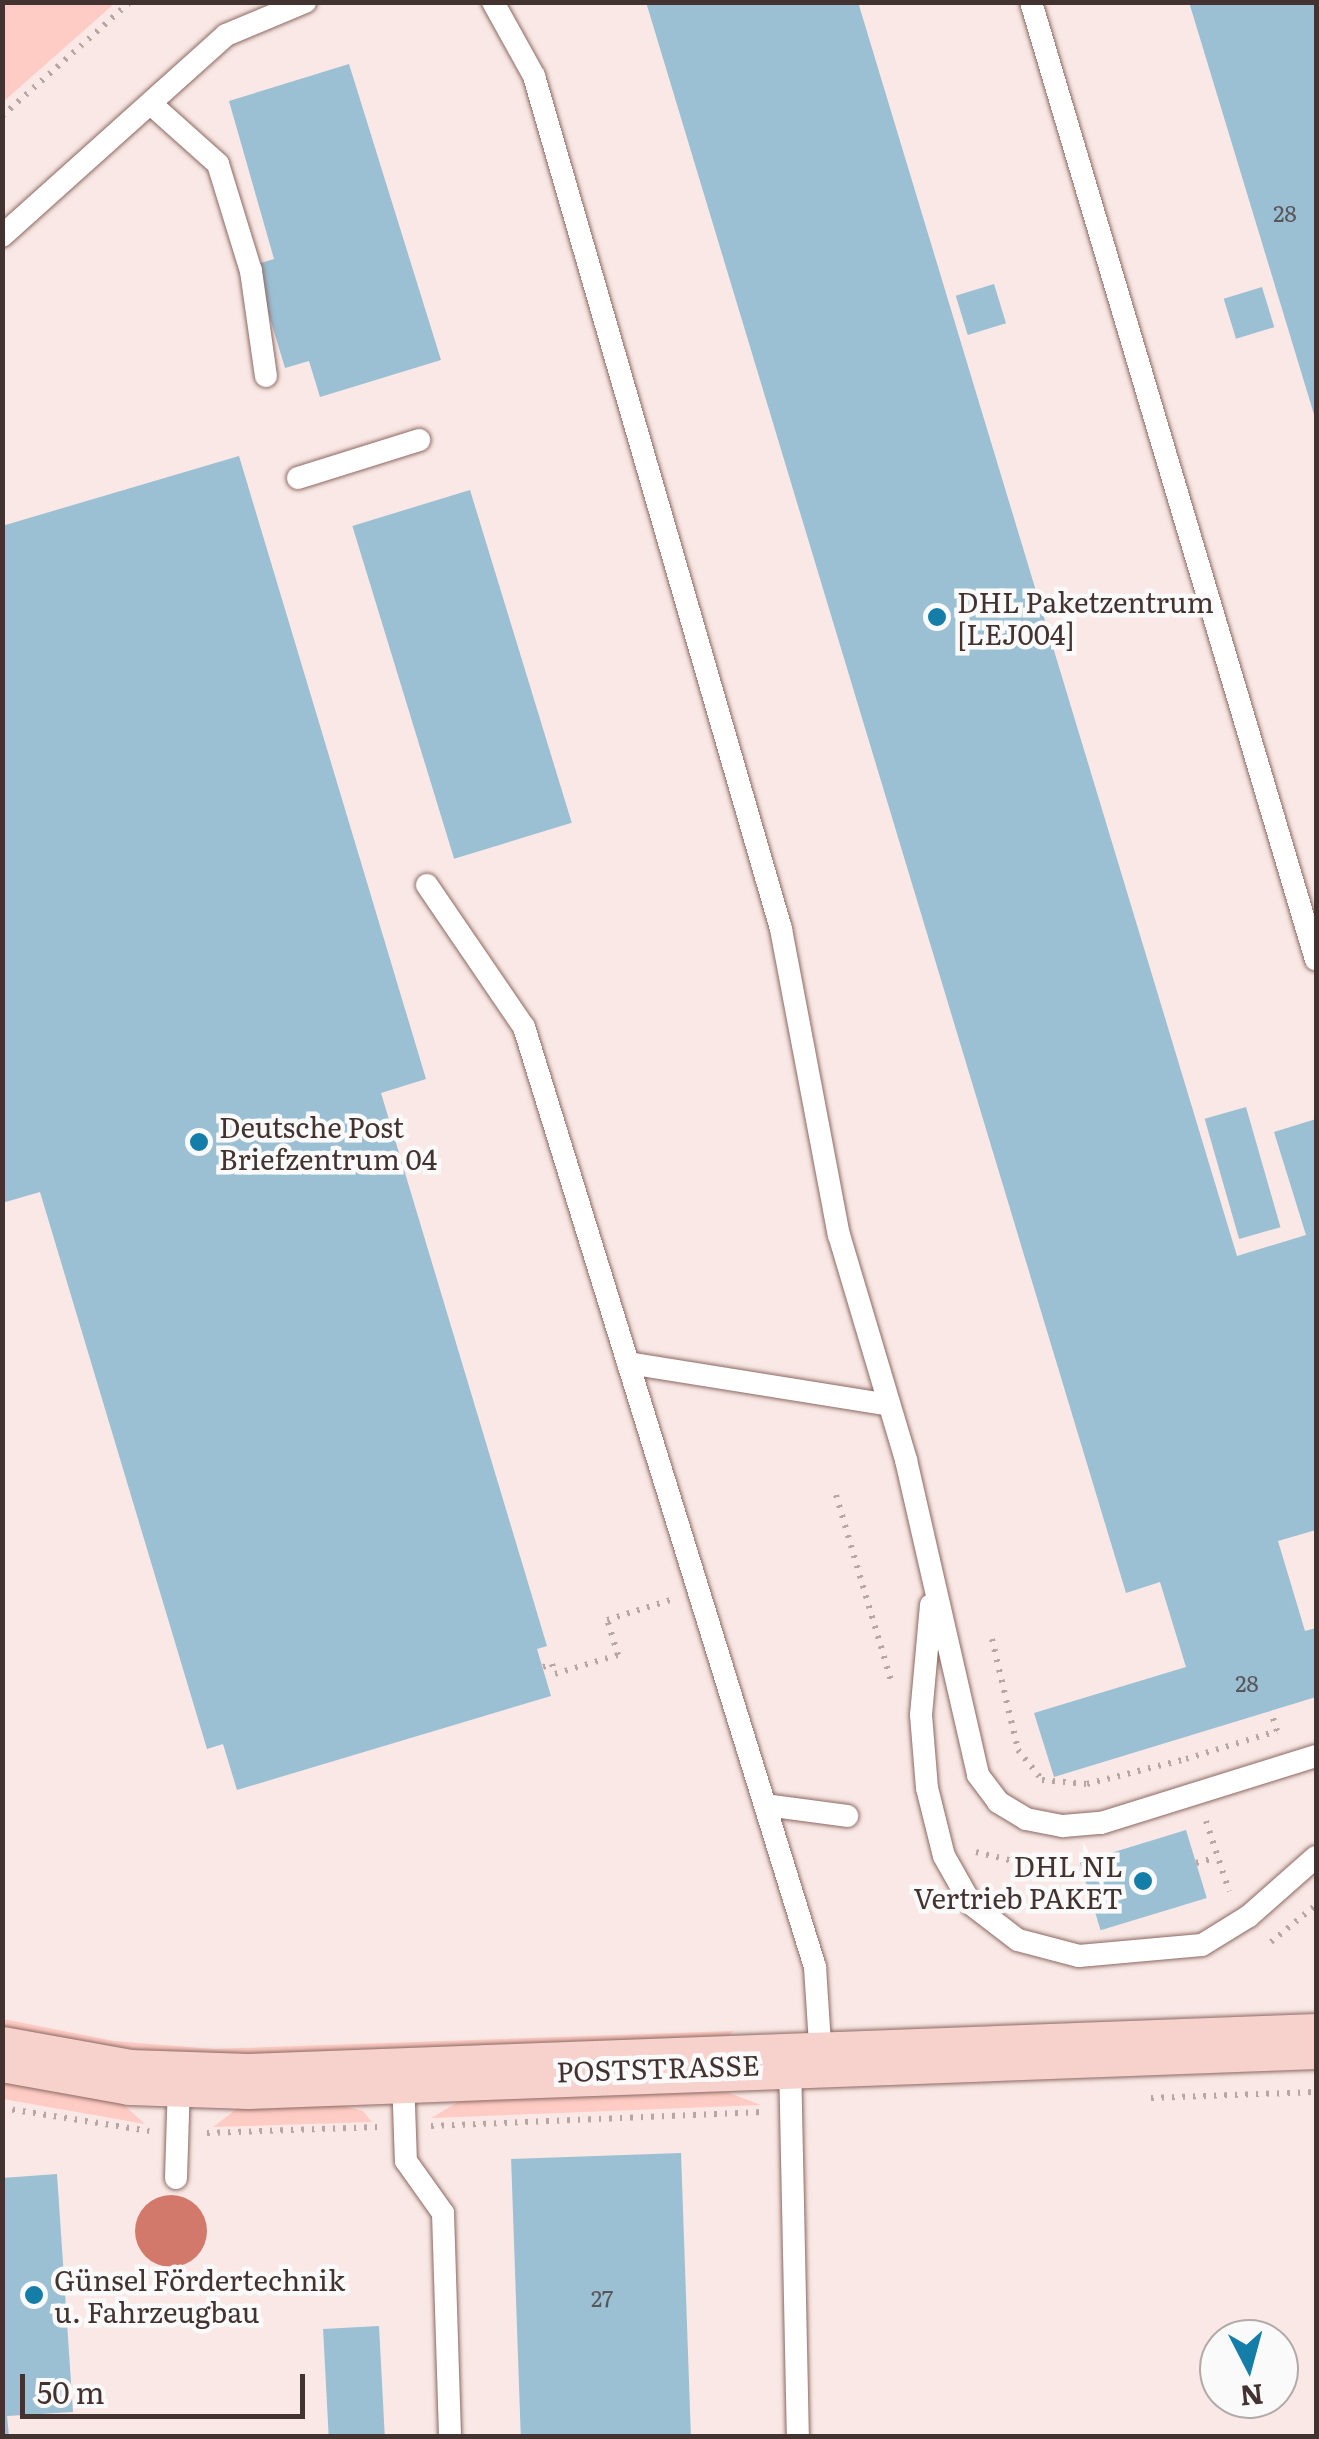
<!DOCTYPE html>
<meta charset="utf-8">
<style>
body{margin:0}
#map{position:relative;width:1319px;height:2439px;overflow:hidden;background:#f9e8e5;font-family:Literata,serif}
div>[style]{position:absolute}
.green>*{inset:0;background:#feccc4}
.water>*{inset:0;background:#d2796b}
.round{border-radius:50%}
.building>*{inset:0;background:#9bbfd3;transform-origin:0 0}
.path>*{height:6px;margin-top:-3px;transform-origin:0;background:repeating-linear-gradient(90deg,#b7a6a3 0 2.5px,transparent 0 10.5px)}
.roads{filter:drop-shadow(0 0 2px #8c6862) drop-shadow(0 0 2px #8c6862)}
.lane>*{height:22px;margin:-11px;padding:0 11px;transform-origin:11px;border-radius:11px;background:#fff}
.secondary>*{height:55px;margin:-27.5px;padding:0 27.5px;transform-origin:27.5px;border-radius:27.5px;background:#f7d1cc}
.dots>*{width:28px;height:28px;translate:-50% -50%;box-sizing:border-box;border:5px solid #fafafa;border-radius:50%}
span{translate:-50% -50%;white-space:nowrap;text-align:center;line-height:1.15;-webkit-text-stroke:9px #fafafa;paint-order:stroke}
.number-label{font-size:22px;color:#595659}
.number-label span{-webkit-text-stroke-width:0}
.poi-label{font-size:28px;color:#433330}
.left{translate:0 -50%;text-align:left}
.right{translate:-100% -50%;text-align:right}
.street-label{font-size:28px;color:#433330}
.frame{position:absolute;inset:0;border:5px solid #433330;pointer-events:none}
.north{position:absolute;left:1199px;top:2319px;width:100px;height:100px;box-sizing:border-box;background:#fafafa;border:2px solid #b1aaa9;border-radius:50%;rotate:174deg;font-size:28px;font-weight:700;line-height:40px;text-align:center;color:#433330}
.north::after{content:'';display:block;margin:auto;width:35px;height:45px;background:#157ea8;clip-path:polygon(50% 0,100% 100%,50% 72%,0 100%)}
.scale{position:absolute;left:20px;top:2374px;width:285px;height:45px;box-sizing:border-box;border:5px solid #433330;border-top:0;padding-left:12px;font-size:30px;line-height:35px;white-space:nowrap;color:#433330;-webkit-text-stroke:8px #fafafa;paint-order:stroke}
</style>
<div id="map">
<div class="green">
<div style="clip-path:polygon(3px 2px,115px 2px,115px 3px,3px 102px)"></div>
<div style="clip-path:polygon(3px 2019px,114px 2041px,213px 2049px,734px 2031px,726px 2038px,212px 2061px,3px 2031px)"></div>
<div style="clip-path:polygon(3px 2075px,114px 2096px,145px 2124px,3px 2099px)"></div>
<div style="clip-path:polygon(708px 2085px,761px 2105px,431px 2118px,470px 2095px)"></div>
<div style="clip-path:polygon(325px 2101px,363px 2111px,372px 2122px,213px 2127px,243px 2104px)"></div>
</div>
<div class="water">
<div class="round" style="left:135px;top:2195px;width:72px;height:72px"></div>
</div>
<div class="building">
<div style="clip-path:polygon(646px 2px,858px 2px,1237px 1256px,1306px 1235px,1274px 1132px,1316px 1119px,1316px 1530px,1278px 1541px,1305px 1631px,1316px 1628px,1316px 1697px,1054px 1777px,1034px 1713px,1186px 1667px,1160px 1582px,1126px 1593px)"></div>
<div style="clip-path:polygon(1189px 2px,1316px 2px,1316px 421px)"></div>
<div style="clip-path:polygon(349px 64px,441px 360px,320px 397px,309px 361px,285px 368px,254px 265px,274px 259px,229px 101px)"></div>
<div style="left:994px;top:284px;width:41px;height:40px;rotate:73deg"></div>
<div style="left:1262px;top:287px;width:42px;height:40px;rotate:73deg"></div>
<div style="clip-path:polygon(239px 456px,426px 1079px,381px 1093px,547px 1646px,537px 1649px,551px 1696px,237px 1790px,223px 1744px,207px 1749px,40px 1192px,2px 1203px,2px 526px)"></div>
<div style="left:470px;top:490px;width:348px;height:123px;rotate:73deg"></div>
<div style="left:1246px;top:1107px;width:125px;height:43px;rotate:74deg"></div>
<div style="left:1186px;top:1830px;width:71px;height:111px;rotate:73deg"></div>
<div style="left:681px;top:2153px;width:283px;height:170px;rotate:88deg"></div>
<div style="clip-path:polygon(57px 2174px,73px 2412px,7px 2416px,9px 2436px,2px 2436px,2px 2178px)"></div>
<div style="left:379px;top:2326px;width:110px;height:56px;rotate:87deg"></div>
</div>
<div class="path">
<div style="left:2px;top:116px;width:171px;rotate:-41.7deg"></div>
<div style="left:836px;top:1495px;width:197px;rotate:73.5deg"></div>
<div style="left:992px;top:1639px;width:114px;rotate:76.8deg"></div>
<div style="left:1018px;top:1750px;width:38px;rotate:51deg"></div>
<div style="left:1042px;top:1780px;width:45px;rotate:5.1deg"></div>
<div style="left:1087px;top:1784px;width:102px;rotate:-14.2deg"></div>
<div style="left:1186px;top:1759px;width:95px;rotate:-17.1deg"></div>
<div style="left:1277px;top:1731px;width:21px;rotate:-107deg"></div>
<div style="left:543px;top:1667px;width:9px;rotate:-18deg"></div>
<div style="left:552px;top:1664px;width:10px;rotate:73deg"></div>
<div style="left:555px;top:1674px;width:66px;rotate:-16.8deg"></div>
<div style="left:618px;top:1655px;width:37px;rotate:-107deg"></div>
<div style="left:607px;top:1620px;width:67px;rotate:-17.4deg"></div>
<div style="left:1206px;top:1821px;width:74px;rotate:71.8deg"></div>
<div style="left:976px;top:1852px;width:46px;rotate:13.7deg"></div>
<div style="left:1021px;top:1863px;width:46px;rotate:-5deg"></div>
<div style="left:1196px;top:1863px;width:21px;rotate:-14deg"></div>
<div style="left:1271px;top:1942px;width:58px;rotate:-39.4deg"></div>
<div style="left:1151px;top:2098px;width:165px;rotate:-2.1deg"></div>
<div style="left:2px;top:2108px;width:149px;rotate:8.9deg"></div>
<div style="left:431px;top:2126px;width:333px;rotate:-2.4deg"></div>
<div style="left:207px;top:2133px;width:172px;rotate:-2deg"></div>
</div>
<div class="roads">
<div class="lane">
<div style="left:493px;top:2px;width:85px;rotate:61deg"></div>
<div style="left:534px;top:76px;width:888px;rotate:73.85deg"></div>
<div style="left:781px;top:929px;width:311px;rotate:79.3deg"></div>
<div style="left:839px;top:1235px;width:235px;rotate:73.4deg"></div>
<div style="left:906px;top:1460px;width:323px;rotate:77.1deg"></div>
<div style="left:978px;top:1775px;width:34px;rotate:53deg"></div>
<div style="left:998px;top:1802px;width:33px;rotate:31deg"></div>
<div style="left:1026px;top:1819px;width:38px;rotate:11deg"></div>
<div style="left:1063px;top:1826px;width:38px;rotate:-5deg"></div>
<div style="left:1101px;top:1823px;width:225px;rotate:-17.3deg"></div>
<div style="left:1031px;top:2px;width:999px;rotate:73.43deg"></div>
<div style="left:151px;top:104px;width:90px;rotate:41.8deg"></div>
<div style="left:218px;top:164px;width:112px;rotate:72.9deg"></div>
<div style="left:251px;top:271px;width:106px;rotate:81.9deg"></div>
<div style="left:2px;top:236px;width:301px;rotate:-41.9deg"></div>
<div style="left:226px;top:35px;width:86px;rotate:-22.7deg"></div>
<div style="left:298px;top:478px;width:127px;rotate:-17.4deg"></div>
<div style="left:427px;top:885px;width:172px;rotate:55.7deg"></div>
<div style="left:524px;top:1027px;width:984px;rotate:72.8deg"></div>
<div style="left:815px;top:1967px;width:93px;rotate:86.3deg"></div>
<div style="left:628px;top:1363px;width:264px;rotate:9.1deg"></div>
<div style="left:931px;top:1605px;width:110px;rotate:95.2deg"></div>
<div style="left:921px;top:1715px;width:73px;rotate:85.3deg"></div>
<div style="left:927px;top:1788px;width:70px;rotate:76deg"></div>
<div style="left:944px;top:1856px;width:55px;rotate:60.6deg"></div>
<div style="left:971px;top:1904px;width:59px;rotate:37.5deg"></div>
<div style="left:1018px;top:1940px;width:63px;rotate:14.7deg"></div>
<div style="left:1079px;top:1956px;width:123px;rotate:-5.1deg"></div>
<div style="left:1202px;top:1945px;width:55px;rotate:-31.7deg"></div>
<div style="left:1249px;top:1916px;width:89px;rotate:-41.4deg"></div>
<div style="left:766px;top:1805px;width:82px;rotate:7.7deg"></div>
<div style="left:790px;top:2061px;width:375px;rotate:88.8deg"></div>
<div style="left:403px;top:2077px;width:84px;rotate:88deg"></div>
<div style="left:406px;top:2161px;width:64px;rotate:54.6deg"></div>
<div style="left:443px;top:2213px;width:223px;rotate:88.2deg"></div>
<div style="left:176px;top:2178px;width:96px;rotate:-88.2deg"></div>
</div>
<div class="secondary">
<div style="left:2px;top:2054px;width:130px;rotate:10.2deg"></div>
<div style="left:130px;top:2077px;width:118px;rotate:1.9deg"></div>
<div style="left:248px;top:2081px;width:1069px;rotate:-2.14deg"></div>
</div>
</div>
<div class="dots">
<div style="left:937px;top:617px;background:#157ea8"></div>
<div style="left:199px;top:1142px;background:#157ea8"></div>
<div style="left:1143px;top:1881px;background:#157ea8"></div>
<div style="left:34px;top:2295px;background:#157ea8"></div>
</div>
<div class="number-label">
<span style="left:1285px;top:213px">28</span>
<span style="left:1247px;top:1683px">28</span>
<span style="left:602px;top:2298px">27</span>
</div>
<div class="poi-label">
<span class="left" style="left:957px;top:617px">DHL Paketzentrum<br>[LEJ004]</span>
<span class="left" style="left:219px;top:1142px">Deutsche Post<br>Briefzentrum 04</span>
<span class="right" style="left:1123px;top:1881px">DHL NL<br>Vertrieb PAKET</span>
<span class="left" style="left:54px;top:2295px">Günsel Fördertechnik<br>u. Fahrzeugbau</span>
</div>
<div class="street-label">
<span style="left:658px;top:2067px;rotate:-2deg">POSTSTRASSE</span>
</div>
<div class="frame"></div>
<div class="north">N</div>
<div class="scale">50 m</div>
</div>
